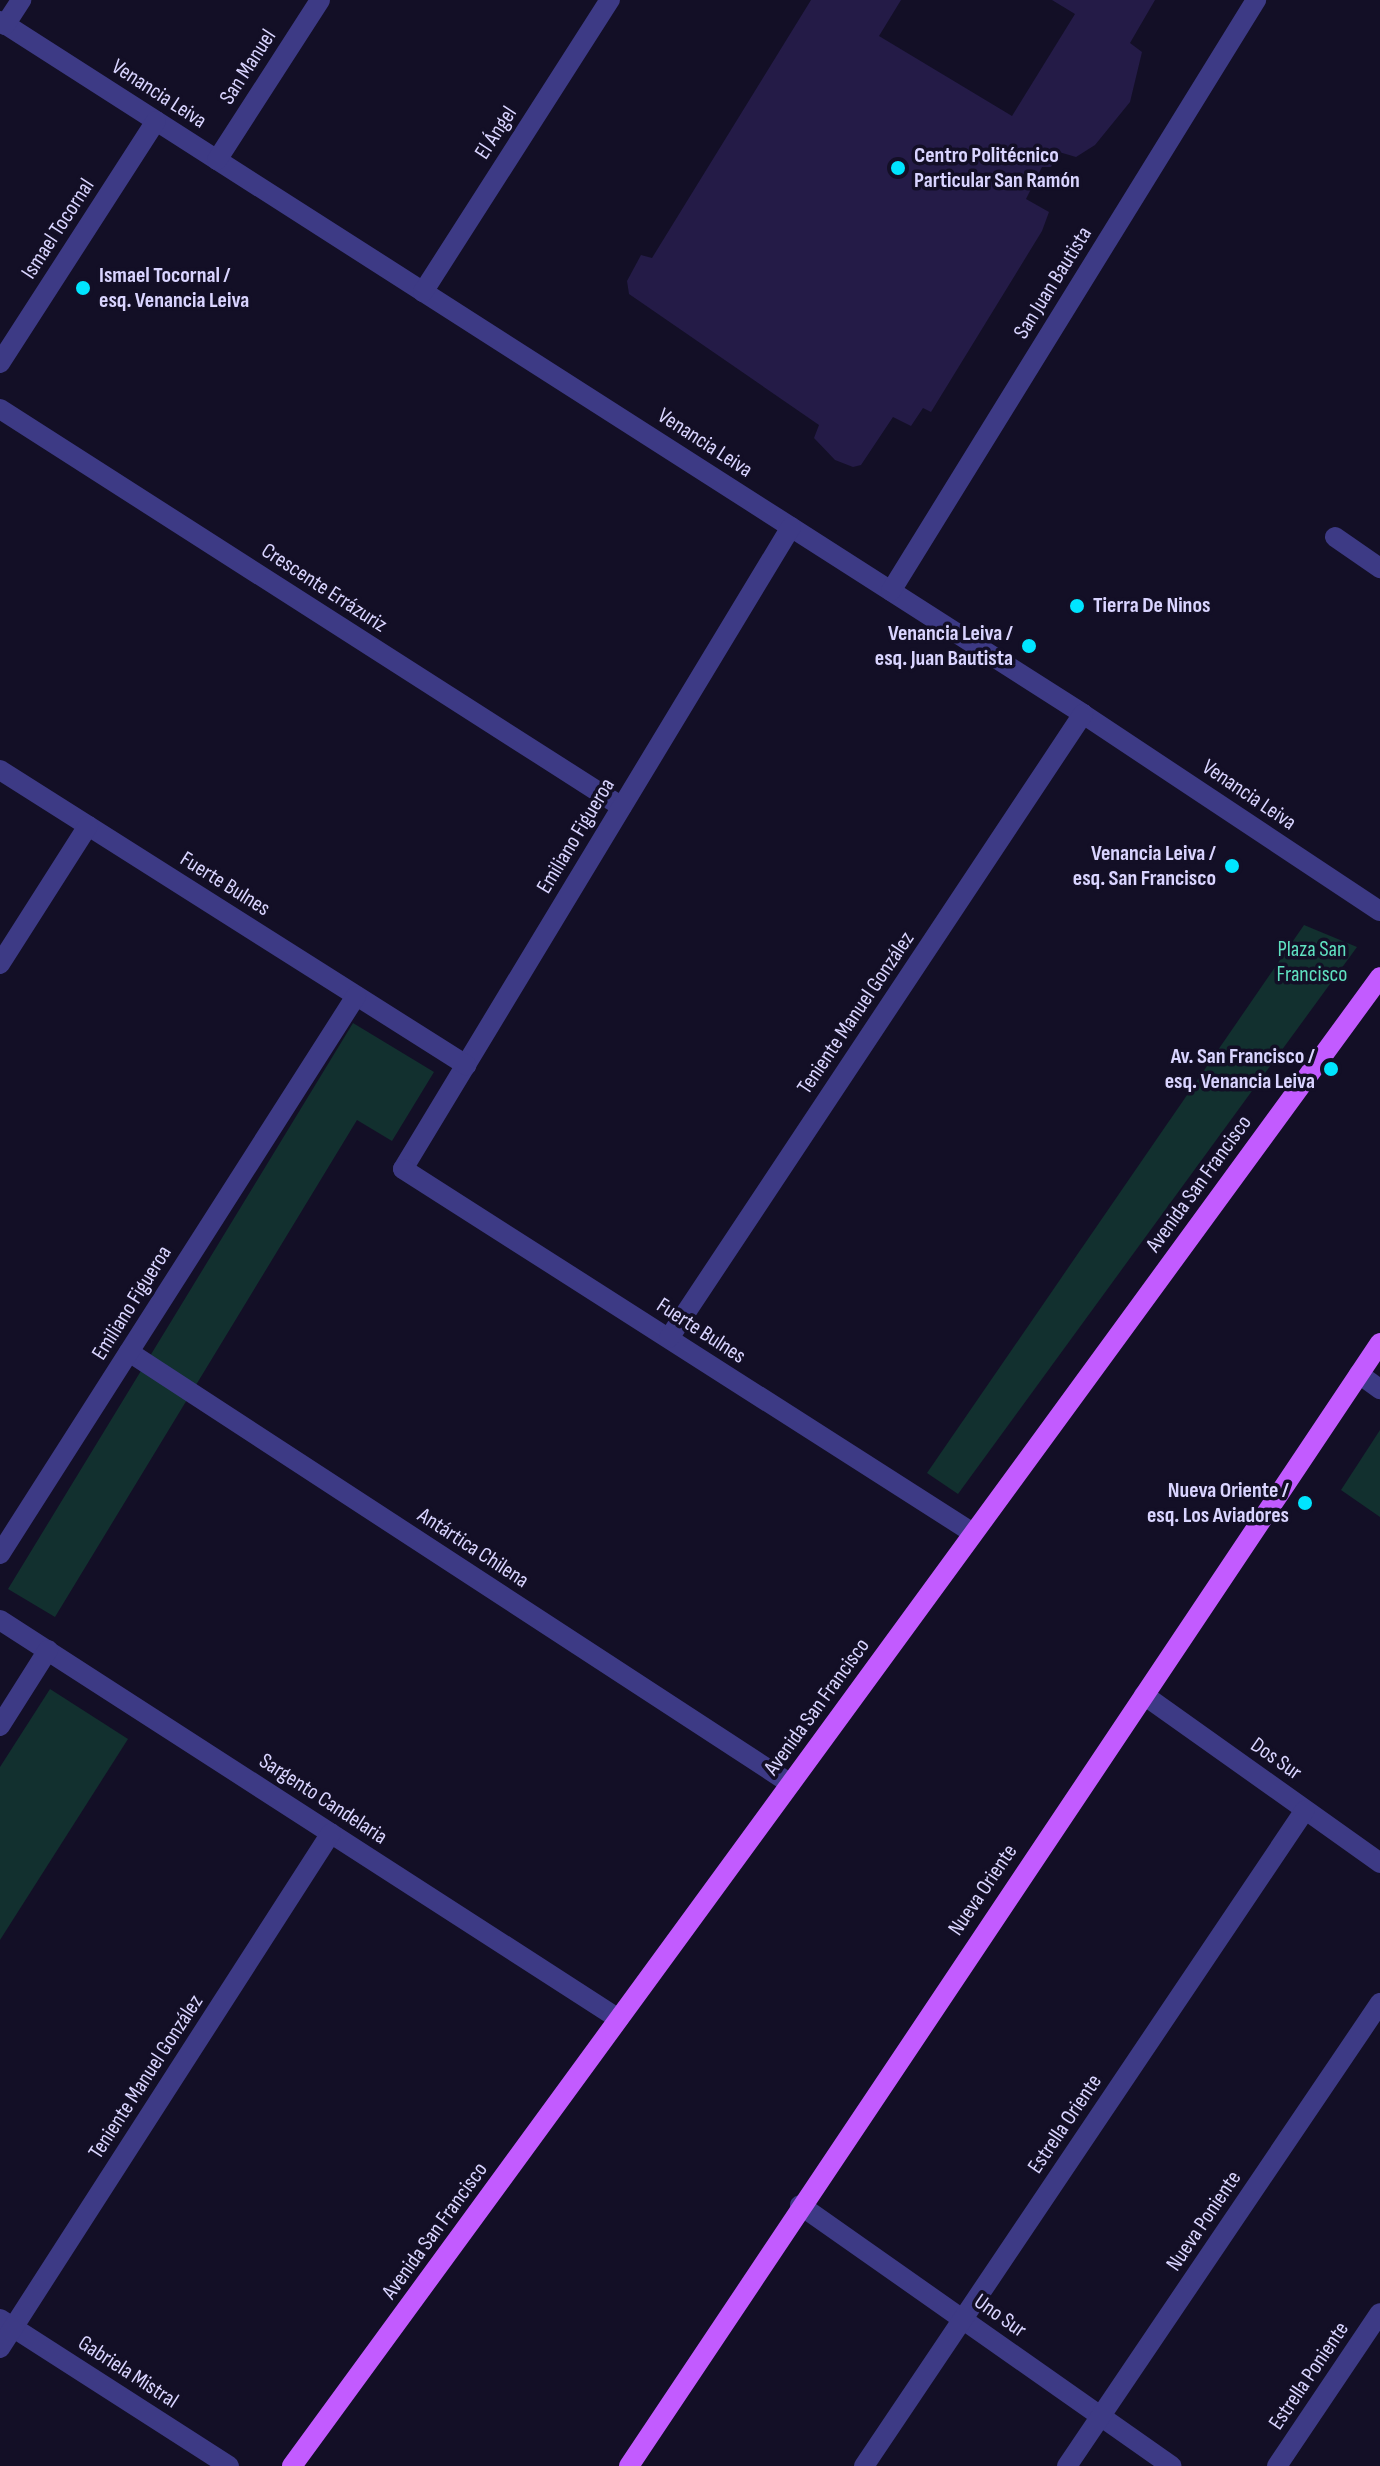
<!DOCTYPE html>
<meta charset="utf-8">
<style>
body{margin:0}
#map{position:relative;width:1380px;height:2466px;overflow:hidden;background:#130f26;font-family:"Sofia Sans Condensed",sans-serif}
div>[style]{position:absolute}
.green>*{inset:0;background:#12302f}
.building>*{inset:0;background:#241b47}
.minor>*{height:20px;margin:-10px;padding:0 10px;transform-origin:10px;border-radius:10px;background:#3d3a85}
.major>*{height:20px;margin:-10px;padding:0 10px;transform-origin:10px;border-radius:10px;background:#c25bff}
.dots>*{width:22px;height:22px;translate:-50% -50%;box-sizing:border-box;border:4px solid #130f26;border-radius:50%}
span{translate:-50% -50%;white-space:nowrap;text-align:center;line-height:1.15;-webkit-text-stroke:7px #130f26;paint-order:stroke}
.street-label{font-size:22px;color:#d9d4ff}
.poi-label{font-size:22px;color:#d9d4ff;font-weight:700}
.left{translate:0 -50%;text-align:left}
.right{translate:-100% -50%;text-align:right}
.park-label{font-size:22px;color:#5fe0c0}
</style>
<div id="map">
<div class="green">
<div style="clip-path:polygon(1304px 925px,1357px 947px,958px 1494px,927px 1473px)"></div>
<div style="clip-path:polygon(353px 1023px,434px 1072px,392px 1141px,357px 1120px,55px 1617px,8px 1589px)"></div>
<div style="clip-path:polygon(1380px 1430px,1380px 1517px,1341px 1490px)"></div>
<div style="clip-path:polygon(50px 1689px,128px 1739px,0 1940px,0 1767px)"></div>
</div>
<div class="building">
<div style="clip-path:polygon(811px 0,901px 0,879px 36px,1012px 116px,1075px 14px,1052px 0,1155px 0,1130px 43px,1142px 52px,1130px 102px,1095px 145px,1076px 157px,1059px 152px,1051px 167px,1042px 167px,1026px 199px,1049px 212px,1042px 231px,931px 412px,923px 408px,911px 426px,893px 417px,861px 465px,853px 467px,835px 460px,814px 438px,819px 425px,629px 294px,627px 281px,641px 255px,652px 258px)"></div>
</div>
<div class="minor">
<div style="left:0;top:21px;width:1286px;rotate:32.61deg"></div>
<div style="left:1083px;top:714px;width:356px;rotate:33.6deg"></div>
<div style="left:5px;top:25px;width:30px;rotate:-57deg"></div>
<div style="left:217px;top:160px;width:190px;rotate:-57.2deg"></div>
<div style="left:423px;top:292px;width:347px;rotate:-57.4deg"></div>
<div style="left:0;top:363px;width:288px;rotate:-57.2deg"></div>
<div style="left:0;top:409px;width:738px;rotate:32.61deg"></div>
<div style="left:791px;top:527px;width:750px;rotate:121.15deg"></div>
<div style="left:403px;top:1169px;width:676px;rotate:32.56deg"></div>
<div style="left:1335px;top:537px;width:55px;rotate:34.6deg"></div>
<div style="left:891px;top:591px;width:695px;rotate:-58.3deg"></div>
<div style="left:0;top:770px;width:552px;rotate:32.34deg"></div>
<div style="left:0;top:964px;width:164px;rotate:-57.5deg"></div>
<div style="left:669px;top:1338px;width:749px;rotate:-56.44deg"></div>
<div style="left:129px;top:1352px;width:790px;rotate:33.13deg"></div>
<div style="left:1359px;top:1374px;width:26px;rotate:36deg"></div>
<div style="left:0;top:1554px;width:662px;rotate:-57.46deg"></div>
<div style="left:0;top:1620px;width:736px;rotate:32.81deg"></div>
<div style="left:1144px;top:1695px;width:290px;rotate:35.4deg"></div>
<div style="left:0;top:1726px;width:90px;rotate:-57.7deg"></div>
<div style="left:800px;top:2205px;width:454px;rotate:35.1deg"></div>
<div style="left:0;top:2319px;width:272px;rotate:32.7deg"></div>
<div style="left:0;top:2348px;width:612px;rotate:-57.27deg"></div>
<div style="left:864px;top:2466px;width:790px;rotate:-56.09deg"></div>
<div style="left:1067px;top:2466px;width:559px;rotate:-55.94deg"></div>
<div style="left:1277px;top:2466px;width:184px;rotate:-56.1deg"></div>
</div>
<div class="major">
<div style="left:292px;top:2466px;width:1844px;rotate:-53.84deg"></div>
<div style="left:629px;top:2466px;width:1351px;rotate:-56.23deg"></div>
</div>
<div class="dots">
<div style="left:898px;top:168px;background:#00e5ff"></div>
<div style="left:83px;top:288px;background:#00e5ff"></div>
<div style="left:1077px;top:606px;background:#00e5ff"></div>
<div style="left:1029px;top:646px;background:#00e5ff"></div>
<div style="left:1232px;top:866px;background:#00e5ff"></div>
<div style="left:1331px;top:1069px;background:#00e5ff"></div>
<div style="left:1305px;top:1503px;background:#00e5ff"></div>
</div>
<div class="street-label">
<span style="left:248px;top:67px;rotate:-57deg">San Manuel</span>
<span style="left:159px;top:94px;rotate:33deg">Venancia Leiva</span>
<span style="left:496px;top:133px;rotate:-57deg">El Ángel</span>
<span style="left:58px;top:229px;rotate:-57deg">Ismael Tocornal</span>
<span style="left:1053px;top:283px;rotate:-58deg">San Juan Bautista</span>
<span style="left:705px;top:443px;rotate:33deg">Venancia Leiva</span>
<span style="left:324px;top:588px;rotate:33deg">Crescente Errázuriz</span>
<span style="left:1249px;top:795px;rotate:34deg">Venancia Leiva</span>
<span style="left:576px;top:836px;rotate:-59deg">Emiliano Figueroa</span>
<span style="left:225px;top:884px;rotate:32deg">Fuerte Bulnes</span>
<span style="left:856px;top:1013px;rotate:-56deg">Teniente Manuel González</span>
<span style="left:1199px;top:1184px;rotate:-54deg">Avenida San Francisco</span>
<span style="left:132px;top:1303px;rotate:-58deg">Emiliano Figueroa</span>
<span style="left:701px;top:1331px;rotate:33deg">Fuerte Bulnes</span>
<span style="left:473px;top:1548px;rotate:33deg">Antártica Chilena</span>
<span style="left:817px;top:1707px;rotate:-54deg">Avenida San Francisco</span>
<span style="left:1276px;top:1759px;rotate:35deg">Dos Sur</span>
<span style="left:323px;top:1799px;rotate:33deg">Sargento Candelaria</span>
<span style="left:983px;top:1890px;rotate:-56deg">Nueva Oriente</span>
<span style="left:146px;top:2077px;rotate:-57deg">Teniente Manuel González</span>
<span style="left:1065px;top:2124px;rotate:-56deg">Estrella Oriente</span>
<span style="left:1204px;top:2221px;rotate:-56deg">Nueva Poniente</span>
<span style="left:435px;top:2231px;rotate:-54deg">Avenida San Francisco</span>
<span style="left:1000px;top:2316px;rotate:35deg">Uno Sur</span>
<span style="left:128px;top:2372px;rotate:33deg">Gabriela Mistral</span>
<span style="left:1309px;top:2376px;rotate:-56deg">Estrella Poniente</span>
</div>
<div class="poi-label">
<span class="left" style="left:914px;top:168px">Centro Politécnico<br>Particular San Ramón</span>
<span class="left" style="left:99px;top:288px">Ismael Tocornal /<br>esq. Venancia Leiva</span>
<span class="left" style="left:1093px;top:606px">Tierra De Ninos</span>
<span class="right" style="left:1013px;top:646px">Venancia Leiva /<br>esq. Juan Bautista</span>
<span class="right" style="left:1216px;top:866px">Venancia Leiva /<br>esq. San Francisco</span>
<span class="right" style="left:1315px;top:1069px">Av. San Francisco /<br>esq. Venancia Leiva</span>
<span class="right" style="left:1289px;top:1503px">Nueva Oriente /<br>esq. Los Aviadores</span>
</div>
<div class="park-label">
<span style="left:1312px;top:962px">Plaza San<br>Francisco</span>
</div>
</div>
